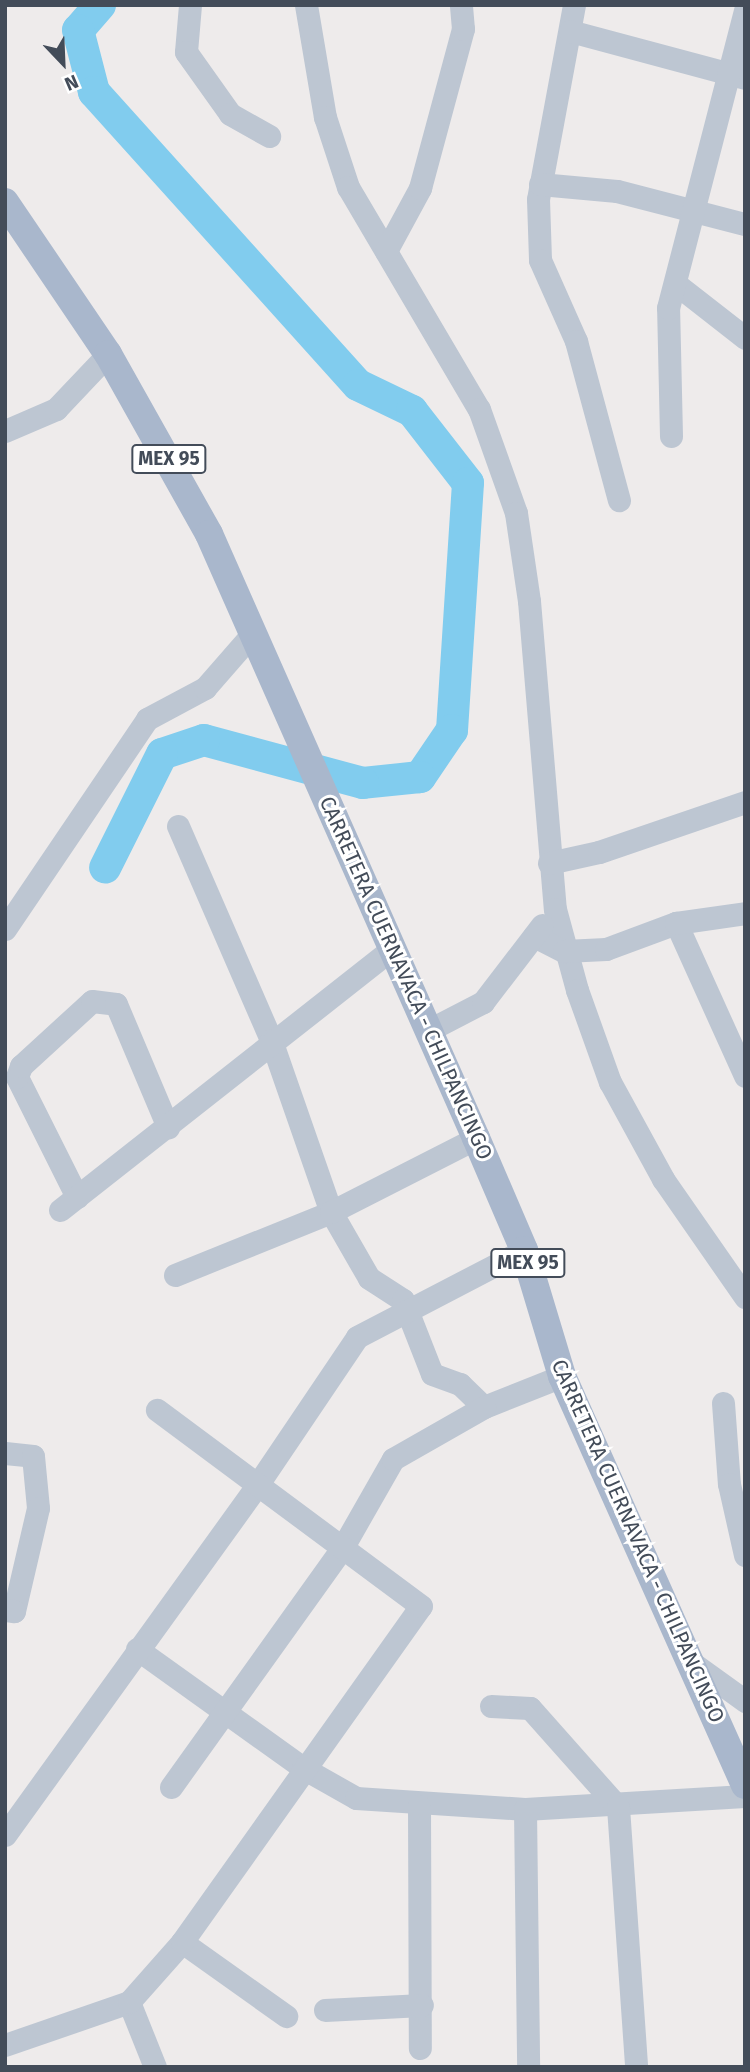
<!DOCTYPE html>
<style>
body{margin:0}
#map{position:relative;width:750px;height:2072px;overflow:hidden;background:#eeebeb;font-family:"Fira Sans",sans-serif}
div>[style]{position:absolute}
.river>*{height:32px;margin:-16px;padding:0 16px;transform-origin:16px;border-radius:16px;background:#81ccee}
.minor>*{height:23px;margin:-11.5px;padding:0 11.5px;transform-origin:11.5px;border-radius:11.5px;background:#bdc6d2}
.major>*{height:28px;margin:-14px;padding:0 14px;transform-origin:14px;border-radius:14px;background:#a9b7cc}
span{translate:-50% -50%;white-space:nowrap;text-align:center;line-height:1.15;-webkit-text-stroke:6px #fff;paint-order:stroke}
.shield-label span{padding:2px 5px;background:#fff;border:2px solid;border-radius:5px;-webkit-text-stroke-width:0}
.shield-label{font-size:19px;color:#434c59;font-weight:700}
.street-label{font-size:21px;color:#434c59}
.frame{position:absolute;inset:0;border:7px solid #434c59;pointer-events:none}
.north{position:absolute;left:28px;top:28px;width:70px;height:70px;-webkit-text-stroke:5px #fff;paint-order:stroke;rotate:157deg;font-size:19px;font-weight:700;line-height:28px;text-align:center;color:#434c59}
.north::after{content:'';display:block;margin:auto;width:24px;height:32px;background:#434c59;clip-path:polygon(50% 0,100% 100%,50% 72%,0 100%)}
</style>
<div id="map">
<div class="river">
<div style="left:100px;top:5px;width:33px;rotate:131deg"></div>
<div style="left:78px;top:30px;width:64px;rotate:75.5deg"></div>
<div style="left:94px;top:92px;width:394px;rotate:48deg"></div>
<div style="left:358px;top:385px;width:60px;rotate:25.7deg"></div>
<div style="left:412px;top:411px;width:91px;rotate:52.1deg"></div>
<div style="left:468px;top:483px;width:248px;rotate:93.7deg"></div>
<div style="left:452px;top:730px;width:57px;rotate:124.2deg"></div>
<div style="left:420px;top:777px;width:57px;rotate:174deg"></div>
<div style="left:363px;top:783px;width:165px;rotate:-164.9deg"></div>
<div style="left:204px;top:740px;width:44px;rotate:161.6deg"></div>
<div style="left:162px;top:754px;width:127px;rotate:116.6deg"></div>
</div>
<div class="minor">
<div style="left:190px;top:5px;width:47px;rotate:94.9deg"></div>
<div style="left:186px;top:52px;width:76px;rotate:54.6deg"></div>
<div style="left:230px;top:114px;width:45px;rotate:29.4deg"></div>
<div style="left:306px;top:5px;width:114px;rotate:80.4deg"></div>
<div style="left:325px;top:117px;width:74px;rotate:71.8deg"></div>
<div style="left:348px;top:187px;width:258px;rotate:59.5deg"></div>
<div style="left:479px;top:409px;width:110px;rotate:70.4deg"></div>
<div style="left:516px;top:513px;width:89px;rotate:81.6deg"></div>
<div style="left:529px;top:601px;width:309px;rotate:85.2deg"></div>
<div style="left:555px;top:909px;width:84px;rotate:74.8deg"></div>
<div style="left:577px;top:990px;width:98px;rotate:70.3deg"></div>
<div style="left:610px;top:1082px;width:111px;rotate:61.3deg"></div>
<div style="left:663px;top:1179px;width:144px;rotate:55.2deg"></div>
<div style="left:574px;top:5px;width:197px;rotate:100.5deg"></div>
<div style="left:538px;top:199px;width:61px;rotate:88.1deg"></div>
<div style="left:540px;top:260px;width:89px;rotate:66deg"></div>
<div style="left:576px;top:341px;width:165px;rotate:74.9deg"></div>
<div style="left:570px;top:31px;width:181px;rotate:15deg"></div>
<div style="left:540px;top:184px;width:77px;rotate:5.2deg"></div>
<div style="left:617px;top:191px;width:132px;rotate:14.5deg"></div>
<div style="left:386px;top:251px;width:72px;rotate:-61.6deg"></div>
<div style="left:420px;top:188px;width:165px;rotate:-74.9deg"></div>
<div style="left:463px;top:29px;width:24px;rotate:-95deg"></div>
<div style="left:676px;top:284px;width:88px;rotate:38deg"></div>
<div style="left:5px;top:431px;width:56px;rotate:-23.3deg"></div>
<div style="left:56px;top:409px;width:76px;rotate:-46.6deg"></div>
<div style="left:671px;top:436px;width:128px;rotate:-91.3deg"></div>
<div style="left:668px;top:308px;width:307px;rotate:-75.5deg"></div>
<div style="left:178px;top:826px;width:233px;rotate:66.5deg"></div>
<div style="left:271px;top:1040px;width:182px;rotate:70.8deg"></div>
<div style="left:331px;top:1212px;width:76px;rotate:60.1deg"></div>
<div style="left:369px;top:1278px;width:40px;rotate:32.9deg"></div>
<div style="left:403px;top:1300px;width:79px;rotate:68.6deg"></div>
<div style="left:432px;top:1374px;width:30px;rotate:20deg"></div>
<div style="left:460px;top:1384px;width:33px;rotate:44deg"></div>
<div style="left:484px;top:1407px;width:84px;rotate:-21.7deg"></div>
<div style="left:549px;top:863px;width:51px;rotate:-12.4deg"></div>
<div style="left:599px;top:852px;width:154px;rotate:-18.9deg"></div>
<div style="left:676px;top:923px;width:168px;rotate:65.7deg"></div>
<div style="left:5px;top:929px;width:254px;rotate:-55.9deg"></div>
<div style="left:147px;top:719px;width:66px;rotate:-28.1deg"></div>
<div style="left:205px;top:688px;width:73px;rotate:-48.9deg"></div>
<div style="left:534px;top:936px;width:34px;rotate:27deg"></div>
<div style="left:564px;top:951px;width:42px;rotate:-2.7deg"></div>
<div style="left:606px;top:949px;width:75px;rotate:-20.4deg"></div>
<div style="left:676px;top:923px;width:70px;rotate:-8.2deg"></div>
<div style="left:429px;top:1030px;width:61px;rotate:-27.4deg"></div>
<div style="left:483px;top:1002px;width:97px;rotate:-52.5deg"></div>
<div style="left:77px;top:1197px;width:134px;rotate:-116.6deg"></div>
<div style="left:17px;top:1077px;width:12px;rotate:-70deg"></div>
<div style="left:21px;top:1066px;width:96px;rotate:-42.5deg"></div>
<div style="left:92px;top:1001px;width:24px;rotate:7deg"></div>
<div style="left:116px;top:1004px;width:134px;rotate:67.1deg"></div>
<div style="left:60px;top:1210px;width:424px;rotate:-38.2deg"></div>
<div style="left:175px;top:1275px;width:168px;rotate:-22deg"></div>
<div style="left:331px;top:1212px;width:163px;rotate:-27deg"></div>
<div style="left:723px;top:1403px;width:81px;rotate:85.8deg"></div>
<div style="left:729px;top:1484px;width:73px;rotate:77.3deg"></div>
<div style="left:5px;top:1453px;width:28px;rotate:6deg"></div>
<div style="left:33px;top:1456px;width:52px;rotate:84.5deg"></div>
<div style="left:38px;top:1508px;width:106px;rotate:103.1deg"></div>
<div style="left:14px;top:1611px;width:9px;rotate:-174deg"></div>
<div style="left:137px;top:1649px;width:204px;rotate:35.6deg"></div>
<div style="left:303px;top:1768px;width:61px;rotate:29.5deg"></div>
<div style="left:356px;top:1798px;width:169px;rotate:3.7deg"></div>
<div style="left:525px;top:1809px;width:220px;rotate:-3.4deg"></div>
<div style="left:691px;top:1662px;width:67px;rotate:35.8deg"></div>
<div style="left:491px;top:1706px;width:39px;rotate:3deg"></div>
<div style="left:530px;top:1708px;width:132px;rotate:48.4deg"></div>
<div style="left:618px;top:1807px;width:261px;rotate:86deg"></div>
<div style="left:171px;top:1787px;width:297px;rotate:-54.4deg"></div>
<div style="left:344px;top:1545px;width:99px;rotate:-60.3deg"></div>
<div style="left:393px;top:1459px;width:105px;rotate:-29.7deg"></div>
<div style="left:419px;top:1806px;width:242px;rotate:89.8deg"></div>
<div style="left:525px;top:1809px;width:258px;rotate:89.3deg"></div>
<div style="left:5px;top:1835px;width:433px;rotate:-54.2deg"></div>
<div style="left:258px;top:1484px;width:177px;rotate:-56deg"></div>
<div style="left:357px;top:1337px;width:188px;rotate:-27.5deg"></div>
<div style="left:182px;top:1942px;width:128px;rotate:35.4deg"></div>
<div style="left:129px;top:2002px;width:70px;rotate:68.2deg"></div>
<div style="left:325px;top:2010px;width:97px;rotate:-3deg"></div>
<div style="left:5px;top:2045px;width:131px;rotate:-19.1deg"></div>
<div style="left:129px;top:2002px;width:80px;rotate:-48.5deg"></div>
<div style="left:182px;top:1942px;width:412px;rotate:-54.6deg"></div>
<div style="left:421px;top:1606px;width:329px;rotate:-143.4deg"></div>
</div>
<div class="major">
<div style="left:5px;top:202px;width:184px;rotate:55.9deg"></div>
<div style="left:108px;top:354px;width:206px;rotate:60.7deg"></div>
<div style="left:209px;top:534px;width:660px;rotate:66.15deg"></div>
<div style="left:476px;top:1138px;width:122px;rotate:66.8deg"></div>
<div style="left:524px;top:1250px;width:132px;rotate:73.2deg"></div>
<div style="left:562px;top:1376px;width:448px;rotate:65.9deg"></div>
</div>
<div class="shield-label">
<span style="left:169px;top:459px">MEX 95</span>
<span style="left:528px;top:1263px">MEX 95</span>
</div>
<div class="street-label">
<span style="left:406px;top:978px;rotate:66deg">CARRETERA CUERNAVACA - CHILPANCINGO</span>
<span style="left:638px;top:1541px;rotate:66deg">CARRETERA CUERNAVACA - CHILPANCINGO</span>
</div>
<div class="frame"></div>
<div class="north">N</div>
</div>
